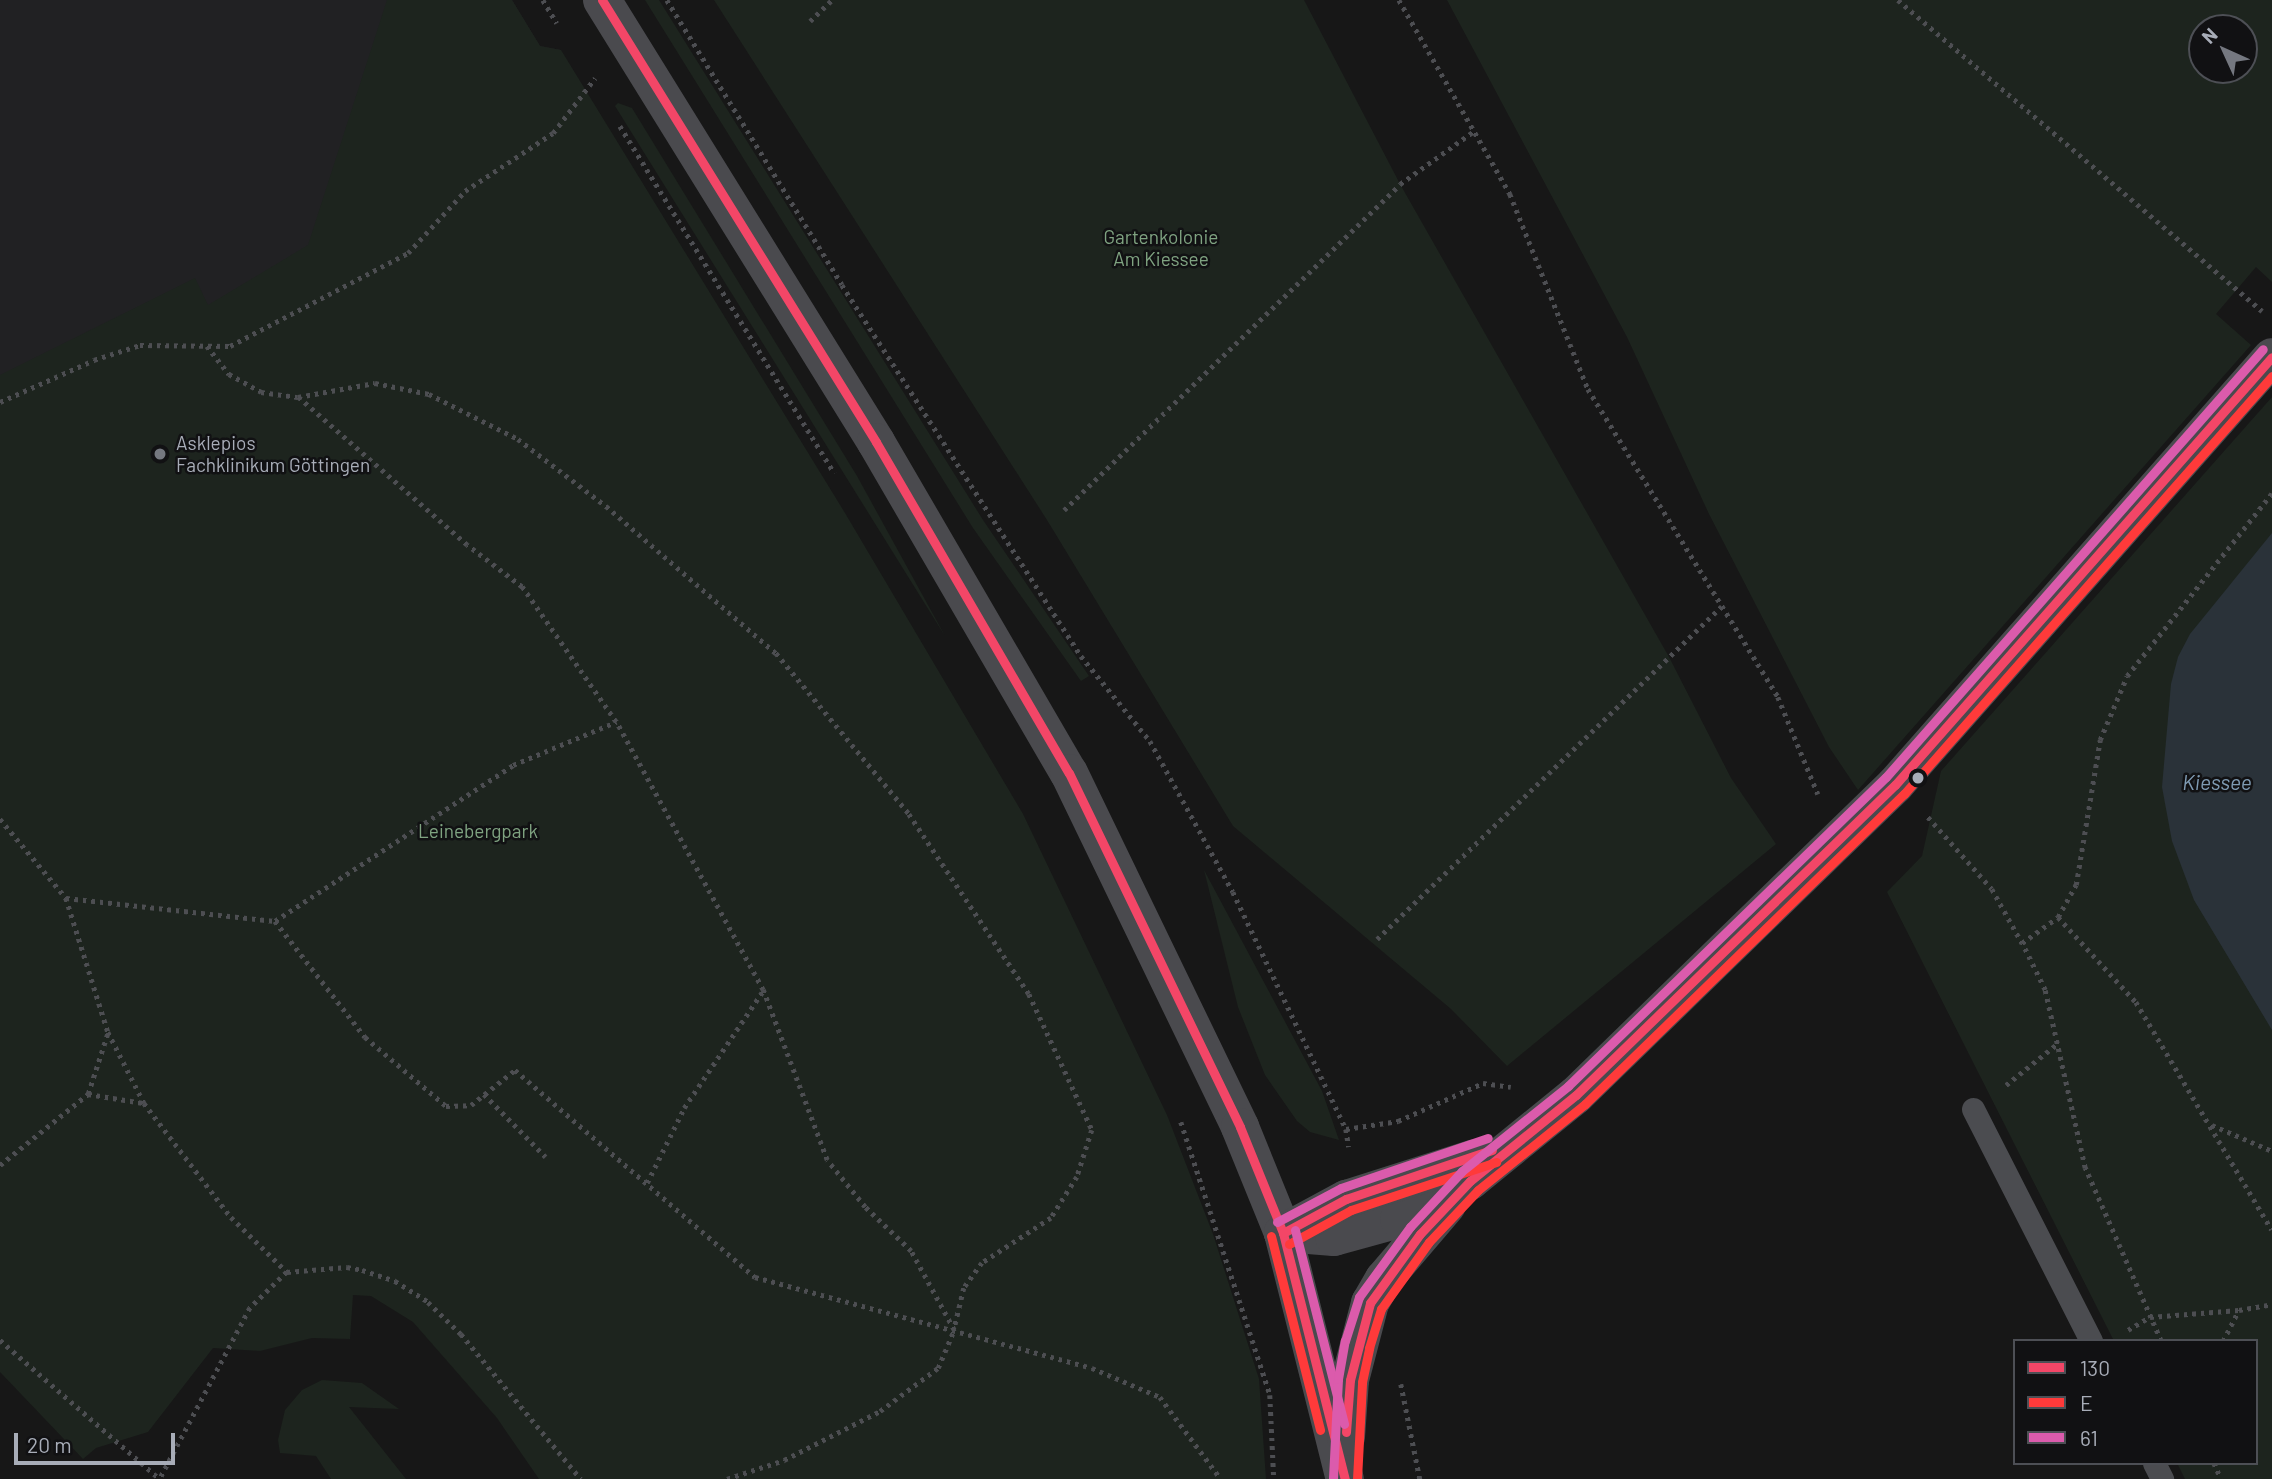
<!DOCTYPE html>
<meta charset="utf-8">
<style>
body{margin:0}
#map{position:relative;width:2272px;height:1479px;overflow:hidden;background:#171717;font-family:Barlow,sans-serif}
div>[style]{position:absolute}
.built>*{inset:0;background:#212123}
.green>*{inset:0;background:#1d241e}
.water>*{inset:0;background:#2a3239}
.path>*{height:4.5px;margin-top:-2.25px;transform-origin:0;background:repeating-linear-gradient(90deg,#4d4e52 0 3.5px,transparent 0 8.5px)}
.lane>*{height:23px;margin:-11.5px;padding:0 11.5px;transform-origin:11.5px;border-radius:11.5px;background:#4b4c50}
.secondary>*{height:38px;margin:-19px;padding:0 19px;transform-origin:19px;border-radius:19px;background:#4a4a4e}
.bus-1>*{height:9px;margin:-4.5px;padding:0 4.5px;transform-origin:4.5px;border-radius:4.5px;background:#f34667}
.bus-2>*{height:9px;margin:-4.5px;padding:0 4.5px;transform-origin:4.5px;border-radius:4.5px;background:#ff3a3a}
.bus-3>*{height:9px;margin:-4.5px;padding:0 4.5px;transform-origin:4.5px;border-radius:4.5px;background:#db5bac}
.dots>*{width:19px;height:19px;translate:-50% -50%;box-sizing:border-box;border:4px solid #111113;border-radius:50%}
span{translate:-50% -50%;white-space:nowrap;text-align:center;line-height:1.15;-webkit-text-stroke:5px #111113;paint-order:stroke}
.park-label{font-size:19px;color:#7fa381}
.poi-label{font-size:19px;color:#a8adb8}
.left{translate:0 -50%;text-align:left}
.water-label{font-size:21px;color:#7f9bb3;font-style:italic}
.legend{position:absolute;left:2013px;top:1339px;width:245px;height:126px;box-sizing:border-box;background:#111113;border:2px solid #4d4f55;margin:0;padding:9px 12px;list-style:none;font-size:21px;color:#a8adb8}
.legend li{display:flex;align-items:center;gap:14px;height:35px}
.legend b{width:35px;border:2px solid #4d4f55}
.north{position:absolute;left:2188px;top:14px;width:70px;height:70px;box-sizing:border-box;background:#111113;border:2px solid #4d4f55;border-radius:50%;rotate:315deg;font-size:19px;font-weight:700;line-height:28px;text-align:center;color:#a8adb8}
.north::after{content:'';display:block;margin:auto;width:24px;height:32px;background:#757880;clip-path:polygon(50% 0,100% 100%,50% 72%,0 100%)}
.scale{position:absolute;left:14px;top:1433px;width:161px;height:32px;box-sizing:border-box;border:4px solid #a8adb8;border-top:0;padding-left:9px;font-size:21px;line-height:24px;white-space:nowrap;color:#a8adb8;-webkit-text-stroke:5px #111113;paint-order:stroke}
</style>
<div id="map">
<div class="built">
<div style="clip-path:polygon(0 0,512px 0,540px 46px,561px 50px,0 792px)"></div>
</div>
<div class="green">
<div style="clip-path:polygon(387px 0,512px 0,540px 46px,561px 50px,845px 513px,1023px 814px,1167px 1115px,1213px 1234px,1259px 1379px,1266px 1479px,539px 1479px,497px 1418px,413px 1322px,371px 1296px,353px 1295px,350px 1339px,312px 1338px,260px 1351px,213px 1348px,148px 1432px,96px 1448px,83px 1459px,0 1372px,0 375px,195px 278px,208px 305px,308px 245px)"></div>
<div style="clip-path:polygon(645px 0,659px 0,983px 520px,1089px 676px,1081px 681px,973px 528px)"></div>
<div style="clip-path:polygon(714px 0,1304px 0,1400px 184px,1669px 657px,1731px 778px,1776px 844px,1507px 1066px,1451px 1009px,1233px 826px,1047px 520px)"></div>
<div style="clip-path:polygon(evenodd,1447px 0,2272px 0,2272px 282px,2256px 267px,2216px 314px,2251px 345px,1858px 790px,1829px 747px,1709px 514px,1627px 337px,1447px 0,2202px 28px,2244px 28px,2244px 70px,2202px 70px,2202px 28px)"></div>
<div style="clip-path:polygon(618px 103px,632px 108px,739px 283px,857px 476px,945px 636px,615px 106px)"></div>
<div style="clip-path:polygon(2272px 397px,2272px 1479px,2185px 1479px,2177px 1463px,2256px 1463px,2256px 1341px,2114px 1341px,1887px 892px,1922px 856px,1941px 771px)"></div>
<div style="clip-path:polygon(1204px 870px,1322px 1091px,1339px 1140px,1310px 1132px,1297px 1121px,1265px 1075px,1238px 1007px)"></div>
<div style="clip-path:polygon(322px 1380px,362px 1383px,399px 1409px,349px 1407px,406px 1479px,331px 1479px,316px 1456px,280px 1453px,278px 1440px,285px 1410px,302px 1390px)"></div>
</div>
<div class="water">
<div style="clip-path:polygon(2272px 533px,2272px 1030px,2194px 900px,2172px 841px,2162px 787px,2171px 684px,2178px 657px,2190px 634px)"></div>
</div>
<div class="path">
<div style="left:543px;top:0;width:27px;rotate:59deg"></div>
<div style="left:667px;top:0;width:334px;rotate:58.4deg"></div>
<div style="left:842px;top:285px;width:441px;rotate:57.2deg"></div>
<div style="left:1081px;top:656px;width:109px;rotate:50.9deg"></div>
<div style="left:1150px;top:741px;width:172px;rotate:61.2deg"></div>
<div style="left:1233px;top:892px;width:263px;rotate:64.5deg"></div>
<div style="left:1346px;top:1129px;width:18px;rotate:81deg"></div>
<div style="left:1399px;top:0;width:224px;rotate:60.2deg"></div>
<div style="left:1510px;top:194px;width:210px;rotate:68.2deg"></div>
<div style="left:1588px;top:389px;width:362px;rotate:58.3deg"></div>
<div style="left:1778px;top:697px;width:105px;rotate:67.6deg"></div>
<div style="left:1898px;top:0;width:479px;rotate:40.5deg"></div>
<div style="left:810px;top:21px;width:30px;rotate:-44deg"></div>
<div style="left:620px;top:126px;width:408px;rotate:58.3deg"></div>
<div style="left:207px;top:346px;width:36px;rotate:52deg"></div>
<div style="left:229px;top:374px;width:37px;rotate:29deg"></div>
<div style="left:261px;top:392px;width:37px;rotate:8deg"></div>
<div style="left:298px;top:397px;width:78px;rotate:-10.3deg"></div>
<div style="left:375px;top:383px;width:55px;rotate:11.5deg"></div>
<div style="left:429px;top:394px;width:100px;rotate:26.8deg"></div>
<div style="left:518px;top:439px;width:111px;rotate:37.3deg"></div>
<div style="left:606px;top:506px;width:225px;rotate:40.9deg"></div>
<div style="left:776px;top:653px;width:209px;rotate:50.4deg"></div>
<div style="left:909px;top:814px;width:216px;rotate:56.3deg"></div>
<div style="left:1029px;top:994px;width:150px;rotate:65.1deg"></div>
<div style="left:1092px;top:1130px;width:49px;rotate:107.7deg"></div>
<div style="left:1077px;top:1177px;width:49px;rotate:122.4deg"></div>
<div style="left:1051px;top:1218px;width:82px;rotate:146.9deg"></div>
<div style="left:982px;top:1263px;width:31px;rotate:126deg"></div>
<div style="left:964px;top:1288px;width:43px;rotate:103.4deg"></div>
<div style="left:954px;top:1330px;width:90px;rotate:-118.6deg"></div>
<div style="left:911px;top:1251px;width:64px;rotate:-136.3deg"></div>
<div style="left:865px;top:1207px;width:60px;rotate:-129deg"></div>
<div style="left:827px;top:1160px;width:182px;rotate:-110.6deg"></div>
<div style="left:763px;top:990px;width:306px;rotate:-118.7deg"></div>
<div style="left:616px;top:722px;width:165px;rotate:-124.8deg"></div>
<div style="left:522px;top:587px;width:69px;rotate:-142.6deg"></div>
<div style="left:467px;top:545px;width:225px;rotate:-138.8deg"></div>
<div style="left:0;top:402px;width:103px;rotate:-24.1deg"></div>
<div style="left:94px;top:360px;width:48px;rotate:-18.1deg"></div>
<div style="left:140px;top:345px;width:90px;rotate:0.6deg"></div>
<div style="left:230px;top:346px;width:201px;rotate:-27.6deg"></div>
<div style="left:408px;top:253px;width:84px;rotate:-47.4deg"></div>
<div style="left:465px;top:191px;width:105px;rotate:-33.4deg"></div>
<div style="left:553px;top:133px;width:69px;rotate:-52.6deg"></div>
<div style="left:1064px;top:510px;width:468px;rotate:-44.1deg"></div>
<div style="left:1400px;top:184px;width:91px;rotate:-35.6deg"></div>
<div style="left:1928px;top:817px;width:96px;rotate:48.4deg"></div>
<div style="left:1992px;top:889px;width:62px;rotate:60.9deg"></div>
<div style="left:0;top:819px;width:103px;rotate:50.1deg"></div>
<div style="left:66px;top:898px;width:210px;rotate:6.3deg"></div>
<div style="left:275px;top:921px;width:285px;rotate:-33.2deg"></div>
<div style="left:513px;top:765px;width:112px;rotate:-22.7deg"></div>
<div style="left:66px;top:898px;width:140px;rotate:72.6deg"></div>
<div style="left:108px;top:1032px;width:80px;rotate:63.1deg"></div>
<div style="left:144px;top:1103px;width:143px;rotate:52.7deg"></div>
<div style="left:231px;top:1217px;width:78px;rotate:44.5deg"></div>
<div style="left:287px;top:1272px;width:52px;rotate:135.8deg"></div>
<div style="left:250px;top:1308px;width:193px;rotate:117.8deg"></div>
<div style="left:2058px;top:917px;width:115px;rotate:47.5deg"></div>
<div style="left:2136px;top:1002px;width:265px;rotate:59.2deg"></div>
<div style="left:275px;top:921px;width:147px;rotate:52.2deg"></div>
<div style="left:365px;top:1037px;width:106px;rotate:40.4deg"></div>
<div style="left:446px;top:1106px;width:25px;rotate:-2deg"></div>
<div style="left:471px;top:1105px;width:56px;rotate:-38.5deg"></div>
<div style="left:515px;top:1070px;width:317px;rotate:40.8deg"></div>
<div style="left:755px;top:1277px;width:349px;rotate:15.1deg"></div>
<div style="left:1092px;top:1368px;width:74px;rotate:23.1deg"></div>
<div style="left:1160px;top:1397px;width:102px;rotate:53.4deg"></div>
<div style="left:1377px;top:939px;width:479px;rotate:-44deg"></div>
<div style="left:2006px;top:1085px;width:65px;rotate:-38.8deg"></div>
<div style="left:88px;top:1094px;width:65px;rotate:-72.1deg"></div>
<div style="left:484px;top:1094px;width:88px;rotate:45.5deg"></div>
<div style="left:1181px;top:1122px;width:287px;rotate:71.9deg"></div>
<div style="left:1270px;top:1395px;width:84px;rotate:87.3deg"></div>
<div style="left:2212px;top:1125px;width:65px;rotate:23.4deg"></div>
<div style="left:1346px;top:1129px;width:53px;rotate:-8.7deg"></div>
<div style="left:1398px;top:1121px;width:93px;rotate:-24.1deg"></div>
<div style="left:1483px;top:1083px;width:28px;rotate:8deg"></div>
<div style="left:0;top:1165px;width:113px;rotate:-38.9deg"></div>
<div style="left:88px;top:1094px;width:56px;rotate:9.3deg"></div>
<div style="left:647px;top:1183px;width:84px;rotate:-63.7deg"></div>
<div style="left:684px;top:1108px;width:141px;rotate:-56deg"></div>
<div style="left:287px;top:1272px;width:60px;rotate:-4.8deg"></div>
<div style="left:347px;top:1267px;width:15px;rotate:11deg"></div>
<div style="left:362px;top:1270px;width:35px;rotate:18deg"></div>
<div style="left:395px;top:1281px;width:39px;rotate:32deg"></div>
<div style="left:428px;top:1302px;width:46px;rotate:44.1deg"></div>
<div style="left:461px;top:1334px;width:188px;rotate:50.4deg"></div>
<div style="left:2128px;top:1330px;width:26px;rotate:-31deg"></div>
<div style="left:2150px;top:1317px;width:89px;rotate:-4.5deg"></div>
<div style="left:0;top:1340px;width:212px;rotate:41deg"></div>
<div style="left:2161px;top:1341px;width:189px;rotate:-113.7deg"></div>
<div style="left:2085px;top:1168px;width:182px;rotate:-102.7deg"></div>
<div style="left:2045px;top:990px;width:52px;rotate:-116.1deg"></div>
<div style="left:2022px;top:943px;width:44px;rotate:-35.8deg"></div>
<div style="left:2058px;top:917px;width:37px;rotate:-61deg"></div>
<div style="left:2076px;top:885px;width:147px;rotate:-80.6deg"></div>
<div style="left:2100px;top:740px;width:69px;rotate:-67.1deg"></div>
<div style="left:2127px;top:676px;width:233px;rotate:-51.6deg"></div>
<div style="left:2223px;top:1341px;width:35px;rotate:-63deg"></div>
<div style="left:2239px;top:1310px;width:34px;rotate:-10deg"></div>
<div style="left:1401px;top:1384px;width:97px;rotate:78.7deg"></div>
<div style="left:2214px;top:1463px;width:17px;rotate:66deg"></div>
<div style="left:727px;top:1479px;width:60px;rotate:-18.4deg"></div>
<div style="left:784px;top:1460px;width:108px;rotate:-27deg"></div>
<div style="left:880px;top:1411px;width:72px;rotate:-36.6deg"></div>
<div style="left:938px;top:1368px;width:41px;rotate:-67.2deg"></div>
</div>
<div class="lane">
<div style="left:1973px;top:1109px;width:260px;rotate:63deg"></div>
<div style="left:2154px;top:1463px;width:18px;rotate:63deg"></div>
</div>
<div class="secondary">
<div style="left:602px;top:0;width:520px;rotate:58.2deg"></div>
<div style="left:876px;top:442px;width:383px;rotate:59.8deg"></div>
<div style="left:1069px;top:773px;width:393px;rotate:64.2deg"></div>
<div style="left:1240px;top:1127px;width:114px;rotate:67.9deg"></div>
<div style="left:1283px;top:1233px;width:254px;rotate:75.9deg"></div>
<div style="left:1283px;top:1233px;width:51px;rotate:4.5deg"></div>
<div style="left:1334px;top:1237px;width:67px;rotate:-15.5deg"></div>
<div style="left:1399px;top:1219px;width:81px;rotate:-28.2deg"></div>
<div style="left:1470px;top:1181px;width:136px;rotate:-39.1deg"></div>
<div style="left:1576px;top:1095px;width:445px;rotate:-44.2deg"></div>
<div style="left:1895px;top:785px;width:570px;rotate:-48.63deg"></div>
<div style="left:1283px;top:1233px;width:72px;rotate:-28.4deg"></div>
<div style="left:1346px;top:1199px;width:135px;rotate:-17.6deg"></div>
<div style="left:1346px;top:1437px;width:57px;rotate:-86deg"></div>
<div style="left:1350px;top:1380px;width:80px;rotate:-75.4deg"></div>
<div style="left:1370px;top:1303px;width:28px;rotate:-60deg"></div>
<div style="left:1384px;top:1279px;width:97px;rotate:-49.6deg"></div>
</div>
<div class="bus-1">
<div style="left:602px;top:0;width:520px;rotate:58.2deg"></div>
<div style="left:876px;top:442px;width:383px;rotate:59.8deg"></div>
<div style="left:1069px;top:773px;width:393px;rotate:64.2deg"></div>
<div style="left:1240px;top:1127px;width:114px;rotate:67.9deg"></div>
<div style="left:1283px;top:1233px;width:254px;rotate:75.9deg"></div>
<div style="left:1283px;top:1233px;width:72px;rotate:-28.4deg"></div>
<div style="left:1346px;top:1199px;width:154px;rotate:-18.6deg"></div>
<div style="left:1346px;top:1432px;width:52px;rotate:-85.6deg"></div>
<div style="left:1350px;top:1380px;width:80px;rotate:-75.4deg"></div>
<div style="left:1370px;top:1303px;width:85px;rotate:-54.1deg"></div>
<div style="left:1420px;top:1234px;width:73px;rotate:-46.7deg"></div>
<div style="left:1470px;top:1181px;width:136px;rotate:-39.1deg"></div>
<div style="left:1576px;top:1095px;width:445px;rotate:-44.2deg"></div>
<div style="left:1895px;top:785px;width:570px;rotate:-48.63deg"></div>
</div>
<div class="bus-2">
<div style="left:1271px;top:1236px;width:200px;rotate:75.8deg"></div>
<div style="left:1289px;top:1244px;width:71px;rotate:-28.7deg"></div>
<div style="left:1351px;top:1210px;width:153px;rotate:-18.3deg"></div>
<div style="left:1357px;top:1479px;width:97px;rotate:-87deg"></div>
<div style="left:1362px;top:1382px;width:35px;rotate:-78deg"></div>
<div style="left:1369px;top:1348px;width:41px;rotate:-72.9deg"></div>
<div style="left:1381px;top:1309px;width:82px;rotate:-54.4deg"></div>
<div style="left:1429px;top:1242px;width:71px;rotate:-46.7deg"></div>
<div style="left:1478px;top:1190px;width:137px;rotate:-38.8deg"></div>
<div style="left:1585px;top:1104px;width:445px;rotate:-44.2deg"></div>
<div style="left:1904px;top:794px;width:557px;rotate:-48.64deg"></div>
</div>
<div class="bus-3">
<div style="left:1277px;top:1222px;width:72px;rotate:-28deg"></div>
<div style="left:1341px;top:1188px;width:155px;rotate:-18.8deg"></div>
<div style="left:1295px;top:1230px;width:200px;rotate:75.8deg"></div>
<div style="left:1333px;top:1478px;width:99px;rotate:-87.1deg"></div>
<div style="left:1338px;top:1379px;width:39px;rotate:-80deg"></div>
<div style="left:1345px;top:1341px;width:46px;rotate:-72.3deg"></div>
<div style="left:1359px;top:1297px;width:87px;rotate:-53.9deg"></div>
<div style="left:1410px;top:1227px;width:76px;rotate:-47.1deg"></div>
<div style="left:1462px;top:1171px;width:136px;rotate:-38.7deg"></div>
<div style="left:1568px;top:1086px;width:443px;rotate:-44.2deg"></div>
<div style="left:1886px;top:777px;width:570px;rotate:-48.63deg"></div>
</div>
<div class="dots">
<div style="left:160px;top:454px;background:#757880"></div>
<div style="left:1918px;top:778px;background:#a8adb8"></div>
</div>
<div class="park-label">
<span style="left:1161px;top:248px">Gartenkolonie<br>Am Kiessee</span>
<span style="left:478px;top:831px">Leinebergpark</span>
</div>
<div class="poi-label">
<span class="left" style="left:176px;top:454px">Asklepios<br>Fachklinikum Göttingen</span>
</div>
<div class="water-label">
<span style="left:2217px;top:782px">Kiessee</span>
</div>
<ul class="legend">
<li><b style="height:9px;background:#f34667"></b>130</li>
<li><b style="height:9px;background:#ff3a3a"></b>E</li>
<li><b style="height:9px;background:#db5bac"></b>61</li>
</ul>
<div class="north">N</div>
<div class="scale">20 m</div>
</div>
